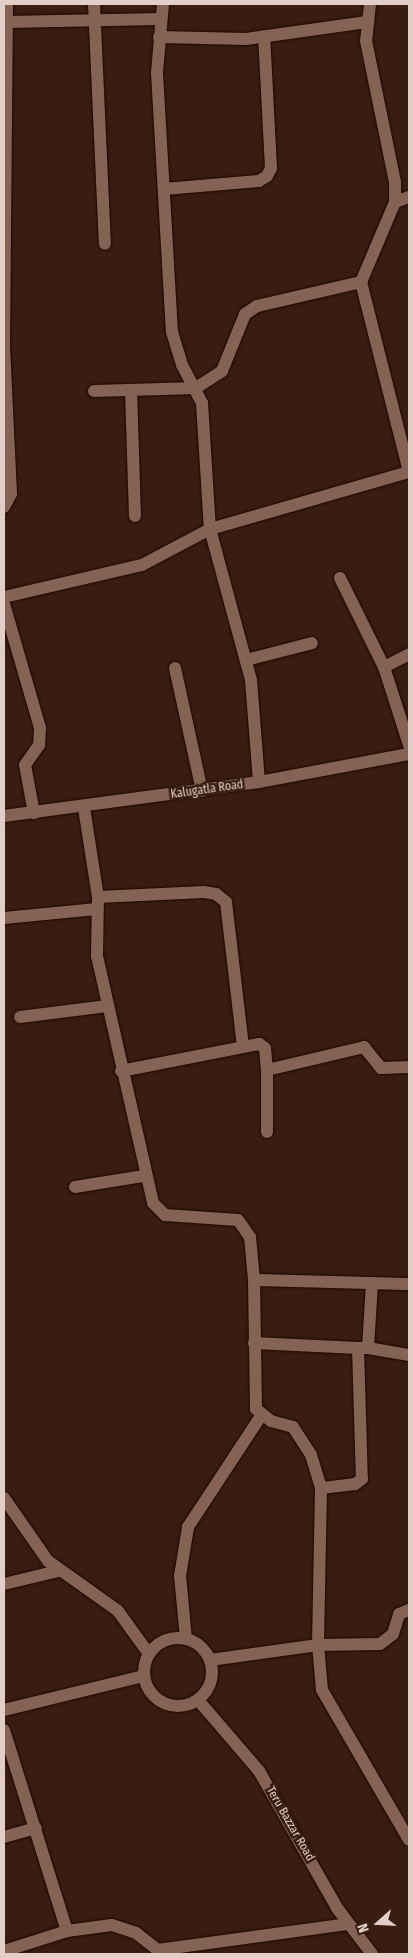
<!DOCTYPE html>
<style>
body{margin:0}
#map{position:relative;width:413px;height:1958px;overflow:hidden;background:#381d10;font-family:"Fira Sans Condensed",sans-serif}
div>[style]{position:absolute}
.roads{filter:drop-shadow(0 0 1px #1e0600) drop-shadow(0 0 1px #1e0600)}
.minor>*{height:12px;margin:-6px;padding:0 6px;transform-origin:6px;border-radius:6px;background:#846355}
.minor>.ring{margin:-6px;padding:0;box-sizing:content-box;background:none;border:12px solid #846355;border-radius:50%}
span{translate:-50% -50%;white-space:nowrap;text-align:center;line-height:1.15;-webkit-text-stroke:5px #381d10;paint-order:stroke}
.street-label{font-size:12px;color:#e2cfc7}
.frame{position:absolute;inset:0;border:5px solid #e2cfc7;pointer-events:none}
.north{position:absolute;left:353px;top:1898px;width:50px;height:50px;-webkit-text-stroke:4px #381d10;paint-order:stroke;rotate:251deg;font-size:14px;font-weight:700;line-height:20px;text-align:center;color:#e2cfc7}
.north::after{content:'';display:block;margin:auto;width:18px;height:22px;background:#e2cfc7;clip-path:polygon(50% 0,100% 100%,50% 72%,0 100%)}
</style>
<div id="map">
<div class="roads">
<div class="minor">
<div style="left:94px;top:4px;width:240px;rotate:87.4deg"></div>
<div style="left:163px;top:4px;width:69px;rotate:95deg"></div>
<div style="left:157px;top:73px;width:259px;rotate:86.7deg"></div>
<div style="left:172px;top:332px;width:34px;rotate:73deg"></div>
<div style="left:182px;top:365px;width:43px;rotate:62.2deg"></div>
<div style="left:202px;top:403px;width:126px;rotate:86.4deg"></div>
<div style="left:210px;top:529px;width:156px;rotate:74.8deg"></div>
<div style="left:251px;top:680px;width:102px;rotate:85.5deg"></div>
<div style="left:370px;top:4px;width:37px;rotate:96deg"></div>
<div style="left:366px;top:41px;width:144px;rotate:78.4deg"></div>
<div style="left:395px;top:182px;width:20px;rotate:90deg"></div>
<div style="left:395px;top:202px;width:87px;rotate:113deg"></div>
<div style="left:361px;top:282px;width:196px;rotate:75.8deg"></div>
<div style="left:7px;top:22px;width:154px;rotate:-1.1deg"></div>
<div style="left:159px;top:37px;width:87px;rotate:1.3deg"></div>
<div style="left:246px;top:39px;width:122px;rotate:-8deg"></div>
<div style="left:164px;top:189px;width:95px;rotate:-4.8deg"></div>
<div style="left:259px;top:181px;width:9px;rotate:-32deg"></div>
<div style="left:267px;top:176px;width:9px;rotate:-63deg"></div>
<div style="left:271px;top:168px;width:132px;rotate:-93deg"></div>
<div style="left:395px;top:202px;width:15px;rotate:-20deg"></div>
<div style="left:131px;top:390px;width:126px;rotate:88.2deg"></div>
<div style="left:94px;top:391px;width:102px;rotate:-1.7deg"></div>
<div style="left:196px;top:388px;width:31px;rotate:-33deg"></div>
<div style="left:222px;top:371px;width:61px;rotate:-68deg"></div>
<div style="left:245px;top:314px;width:14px;rotate:-34deg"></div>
<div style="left:257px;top:306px;width:107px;rotate:-13deg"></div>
<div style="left:4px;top:507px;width:15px;rotate:-62deg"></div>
<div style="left:11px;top:494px;width:146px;rotate:-92.7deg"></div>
<div style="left:4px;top:348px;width:344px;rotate:-89.5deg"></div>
<div style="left:340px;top:578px;width:99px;rotate:63.7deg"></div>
<div style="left:384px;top:667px;width:82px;rotate:72.2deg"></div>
<div style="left:4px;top:597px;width:142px;rotate:-13.1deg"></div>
<div style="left:142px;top:565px;width:77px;rotate:-27.9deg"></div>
<div style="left:210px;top:529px;width:207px;rotate:-16deg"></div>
<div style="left:4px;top:604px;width:129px;rotate:73.8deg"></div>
<div style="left:40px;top:728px;width:17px;rotate:93deg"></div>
<div style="left:39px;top:745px;width:24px;rotate:125deg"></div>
<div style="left:25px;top:765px;width:49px;rotate:79.4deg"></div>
<div style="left:246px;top:660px;width:68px;rotate:-14.4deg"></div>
<div style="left:384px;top:667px;width:28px;rotate:-27deg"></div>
<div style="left:175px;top:668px;width:126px;rotate:77.6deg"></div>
<div style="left:84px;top:808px;width:90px;rotate:81.1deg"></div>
<div style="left:98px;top:897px;width:59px;rotate:91deg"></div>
<div style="left:97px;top:956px;width:253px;rotate:77.2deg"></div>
<div style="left:153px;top:1203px;width:17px;rotate:45deg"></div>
<div style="left:165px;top:1215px;width:73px;rotate:3.9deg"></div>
<div style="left:238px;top:1220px;width:21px;rotate:55deg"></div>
<div style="left:250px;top:1237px;width:43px;rotate:84.7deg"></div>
<div style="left:4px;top:816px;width:257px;rotate:-7.6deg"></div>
<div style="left:259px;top:782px;width:153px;rotate:-10.6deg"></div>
<div style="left:98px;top:897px;width:106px;rotate:-2.7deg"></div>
<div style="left:204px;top:892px;width:12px;rotate:9deg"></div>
<div style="left:216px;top:894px;width:13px;rotate:39deg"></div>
<div style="left:226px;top:902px;width:145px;rotate:83.3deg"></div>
<div style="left:4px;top:918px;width:93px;rotate:-5.5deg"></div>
<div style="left:20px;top:1017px;width:88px;rotate:-7.2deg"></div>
<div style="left:121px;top:1071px;width:141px;rotate:-11.1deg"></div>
<div style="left:259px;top:1044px;width:7px;rotate:34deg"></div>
<div style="left:265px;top:1048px;width:22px;rotate:85deg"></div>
<div style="left:267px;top:1070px;width:100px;rotate:-13.3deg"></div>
<div style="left:364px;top:1047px;width:27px;rotate:51deg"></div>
<div style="left:381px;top:1068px;width:28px;rotate:-2deg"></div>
<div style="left:267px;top:1132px;width:62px;rotate:-90deg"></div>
<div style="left:75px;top:1187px;width:70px;rotate:-9.1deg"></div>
<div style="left:409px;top:1284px;width:155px;rotate:-178.5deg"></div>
<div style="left:254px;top:1280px;width:129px;rotate:89.1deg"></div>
<div style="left:256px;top:1409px;width:19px;rotate:39deg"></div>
<div style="left:271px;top:1421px;width:23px;rotate:15deg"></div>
<div style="left:293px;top:1427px;width:33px;rotate:57deg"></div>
<div style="left:311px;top:1455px;width:34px;rotate:73deg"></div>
<div style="left:321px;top:1488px;width:157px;rotate:91.1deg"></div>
<div style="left:318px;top:1645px;width:45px;rotate:84.9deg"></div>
<div style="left:322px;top:1690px;width:173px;rotate:59.9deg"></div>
<div style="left:254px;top:1343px;width:104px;rotate:2.8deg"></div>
<div style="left:358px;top:1348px;width:131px;rotate:88.3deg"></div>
<div style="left:362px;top:1479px;width:9px;rotate:144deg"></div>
<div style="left:355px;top:1484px;width:34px;rotate:173deg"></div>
<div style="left:358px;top:1348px;width:10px"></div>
<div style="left:368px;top:1348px;width:65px;rotate:-86.5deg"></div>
<div style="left:368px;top:1348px;width:42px;rotate:9.7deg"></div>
<div style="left:4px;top:1498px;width:77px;rotate:55.1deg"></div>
<div style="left:48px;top:1561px;width:86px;rotate:35.5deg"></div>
<div style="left:118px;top:1611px;width:53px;rotate:54.2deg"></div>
<div style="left:4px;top:1584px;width:56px;rotate:-13.5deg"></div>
<div class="ring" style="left:144px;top:1638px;width:56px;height:56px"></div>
<div style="left:186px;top:1639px;width:63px;rotate:-95.4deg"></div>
<div style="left:180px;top:1576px;width:50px;rotate:-80.7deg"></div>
<div style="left:188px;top:1527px;width:133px;rotate:-56.7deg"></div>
<div style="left:210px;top:1660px;width:109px;rotate:-7.9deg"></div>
<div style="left:318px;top:1645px;width:62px;rotate:-0.9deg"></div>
<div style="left:380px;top:1644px;width:16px;rotate:-38deg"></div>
<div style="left:393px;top:1634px;width:21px;rotate:-73deg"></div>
<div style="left:399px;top:1614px;width:11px;rotate:-22deg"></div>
<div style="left:198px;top:1700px;width:94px;rotate:49.3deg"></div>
<div style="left:259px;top:1771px;width:158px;rotate:60.3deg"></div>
<div style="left:337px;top:1908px;width:58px;rotate:52.7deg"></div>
<div style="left:4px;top:1710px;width:144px;rotate:-13.7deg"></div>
<div style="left:4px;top:1730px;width:211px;rotate:72.6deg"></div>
<div style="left:67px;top:1931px;width:66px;rotate:162.4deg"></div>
<div style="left:4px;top:1837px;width:33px;rotate:-16deg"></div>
<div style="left:67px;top:1931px;width:45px;rotate:-7.6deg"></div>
<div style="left:112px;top:1925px;width:25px;rotate:18deg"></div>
<div style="left:136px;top:1933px;width:28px;rotate:38deg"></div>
<div style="left:158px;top:1954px;width:4px;rotate:-90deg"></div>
<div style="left:158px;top:1950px;width:192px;rotate:-7.8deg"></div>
</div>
</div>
<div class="street-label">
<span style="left:207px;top:790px;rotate:-8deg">Kalugatla Road</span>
<span style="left:290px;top:1824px;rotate:60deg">Teru Bazzar Road</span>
</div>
<div class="frame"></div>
<div class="north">N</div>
</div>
